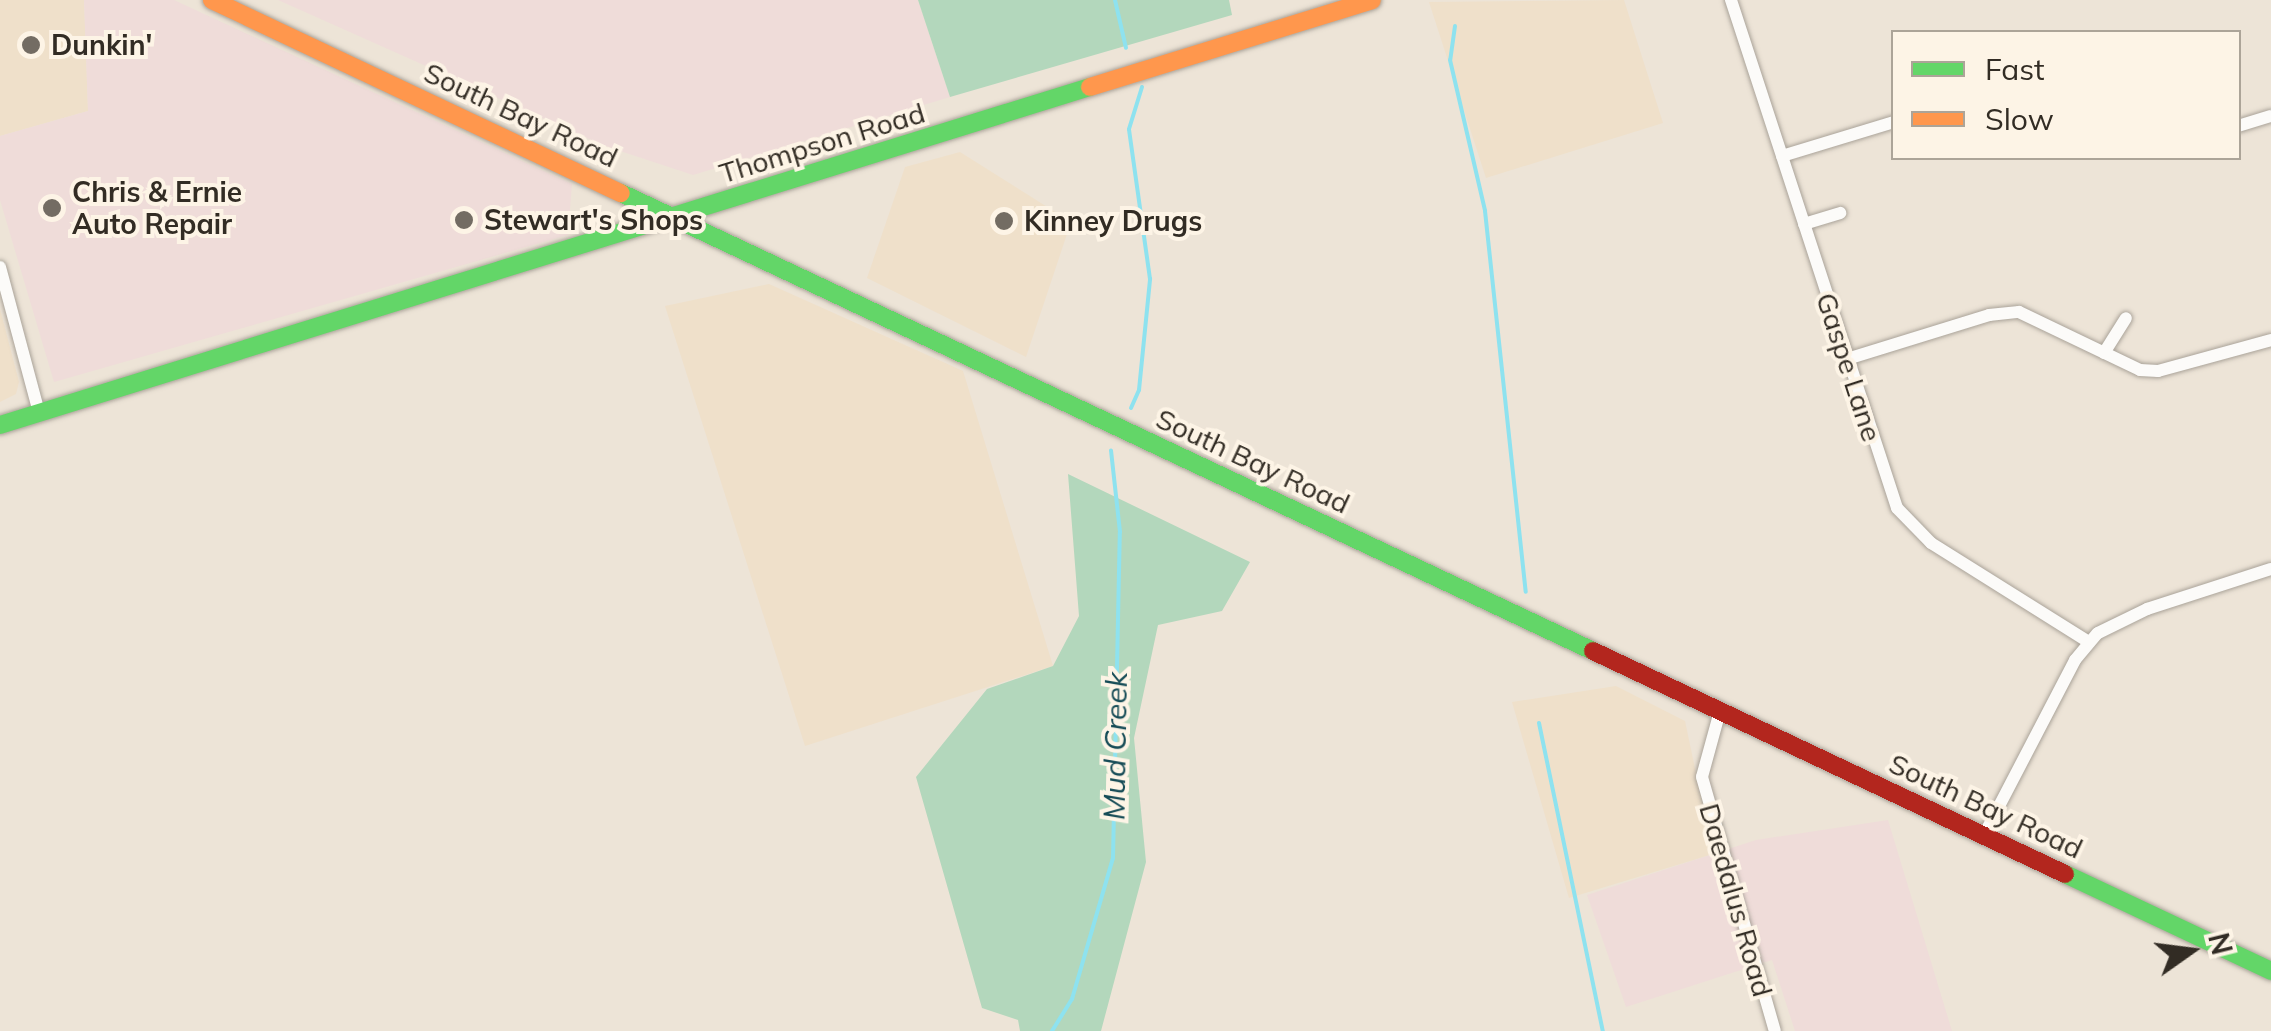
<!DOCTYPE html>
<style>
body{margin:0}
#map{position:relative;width:2271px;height:1031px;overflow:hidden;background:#ede4d7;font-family:Mulish,sans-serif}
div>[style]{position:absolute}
.built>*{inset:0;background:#efe0ca}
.industrial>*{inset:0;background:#efdcd9}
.green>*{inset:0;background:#b3d7bc}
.stream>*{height:4px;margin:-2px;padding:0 2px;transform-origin:2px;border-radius:2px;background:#8ee2ef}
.roads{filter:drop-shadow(0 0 2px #aaa399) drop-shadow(0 0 2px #aaa399)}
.street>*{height:12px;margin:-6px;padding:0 6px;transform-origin:6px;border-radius:6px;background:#fcfbf9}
.fast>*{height:18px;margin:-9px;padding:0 9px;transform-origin:9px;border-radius:9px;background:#63d668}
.slow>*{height:18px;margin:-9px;padding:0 9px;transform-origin:9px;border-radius:9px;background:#ff974d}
.jam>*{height:18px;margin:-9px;padding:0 9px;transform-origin:9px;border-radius:9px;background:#b3261e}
.dots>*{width:28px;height:28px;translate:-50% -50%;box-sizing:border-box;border:5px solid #fdf4e6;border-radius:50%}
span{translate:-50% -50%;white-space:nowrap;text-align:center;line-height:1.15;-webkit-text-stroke:8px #fdf4e6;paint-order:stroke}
.poi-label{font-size:28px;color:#322c24;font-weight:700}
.left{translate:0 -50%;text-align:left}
.street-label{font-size:28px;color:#322c24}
.water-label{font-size:30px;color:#154b56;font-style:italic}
.legend{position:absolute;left:1891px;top:30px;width:350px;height:130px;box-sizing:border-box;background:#fdf4e6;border:2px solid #aca498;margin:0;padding:12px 18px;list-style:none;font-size:30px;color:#322c24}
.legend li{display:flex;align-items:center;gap:20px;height:50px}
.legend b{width:50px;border:2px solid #aca498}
.north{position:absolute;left:2141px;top:901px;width:100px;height:100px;-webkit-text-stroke:8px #fdf4e6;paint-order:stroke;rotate:76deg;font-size:28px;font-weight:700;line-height:40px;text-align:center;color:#322c24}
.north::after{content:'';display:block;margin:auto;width:35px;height:45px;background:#322c24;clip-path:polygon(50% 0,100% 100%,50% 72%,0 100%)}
</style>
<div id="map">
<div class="built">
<div style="clip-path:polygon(0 0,84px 0,88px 111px,0 136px)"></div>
<div style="clip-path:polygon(1624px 0,1663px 123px,1486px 178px,1429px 2px)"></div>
<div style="clip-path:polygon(960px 152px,1071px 222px,1026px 357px,867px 278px,905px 167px)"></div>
<div style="clip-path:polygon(769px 284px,963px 371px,1053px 666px,805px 746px,665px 306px)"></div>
<div style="clip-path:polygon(0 309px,19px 382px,16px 394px,0 402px)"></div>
<div style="clip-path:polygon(1616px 686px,1685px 721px,1713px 854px,1569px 898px,1512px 702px)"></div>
</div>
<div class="industrial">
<div style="clip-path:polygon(84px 0,174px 0,572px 184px,568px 235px,54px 382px,0 200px,0 136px,88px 111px)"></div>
<div style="clip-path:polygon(278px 0,918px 0,950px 97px,693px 175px,605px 146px)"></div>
<div style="clip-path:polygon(1888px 820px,1952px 1031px,1795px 1031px,1772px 960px,1626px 1007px,1587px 895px,1756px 840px)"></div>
</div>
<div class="green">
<div style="clip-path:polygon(918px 0,1229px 0,1232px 15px,950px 97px)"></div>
<div style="clip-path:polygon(1068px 474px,1250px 562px,1222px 611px,1158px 625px,1134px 738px,1146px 862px,1101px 1031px,1020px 1031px,1018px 1020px,982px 1008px,916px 777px,987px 689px,1053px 666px,1079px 616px)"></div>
</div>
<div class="stream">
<div style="left:1115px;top:0;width:49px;rotate:77.1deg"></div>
<div style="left:1455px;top:26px;width:34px;rotate:98deg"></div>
<div style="left:1450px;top:60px;width:155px;rotate:76.9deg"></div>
<div style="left:1485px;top:211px;width:383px;rotate:83.9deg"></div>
<div style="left:1131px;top:408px;width:20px;rotate:-66deg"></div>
<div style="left:1139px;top:390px;width:112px;rotate:-84.3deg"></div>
<div style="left:1150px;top:279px;width:151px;rotate:-98deg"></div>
<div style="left:1129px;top:129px;width:44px;rotate:-72.8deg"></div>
<div style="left:1539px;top:723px;width:315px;rotate:78.3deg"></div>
<div style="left:1052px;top:1031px;width:38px;rotate:-58deg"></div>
<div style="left:1072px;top:999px;width:147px;rotate:-73.8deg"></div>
<div style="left:1113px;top:858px;width:326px;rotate:-88.8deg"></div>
<div style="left:1120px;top:532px;width:82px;rotate:-96.3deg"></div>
</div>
<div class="roads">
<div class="street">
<div style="left:1731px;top:0;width:534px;rotate:71.9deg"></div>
<div style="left:1897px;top:508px;width:49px;rotate:45.8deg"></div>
<div style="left:1931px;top:543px;width:186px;rotate:32.1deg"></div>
<div style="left:2238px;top:126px;width:34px;rotate:-17deg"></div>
<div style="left:1782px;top:156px;width:117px;rotate:-16.9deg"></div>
<div style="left:1804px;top:224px;width:38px;rotate:-17deg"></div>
<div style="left:0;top:267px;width:151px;rotate:75deg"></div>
<div style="left:2104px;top:353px;width:41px;rotate:-57.8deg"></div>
<div style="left:1847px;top:359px;width:149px;rotate:-17.2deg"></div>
<div style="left:1989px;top:315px;width:30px;rotate:-6deg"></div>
<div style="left:2019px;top:312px;width:134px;rotate:25.6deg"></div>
<div style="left:2140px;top:370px;width:18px;rotate:3deg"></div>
<div style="left:2158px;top:371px;width:117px;rotate:-15.3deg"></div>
<div style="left:1720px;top:711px;width:68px;rotate:105.3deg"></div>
<div style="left:1702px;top:777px;width:264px;rotate:74deg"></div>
<div style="left:1984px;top:835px;width:197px;rotate:-62.5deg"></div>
<div style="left:2075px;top:660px;width:35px;rotate:-50deg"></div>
<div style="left:2098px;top:633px;width:55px;rotate:-26.1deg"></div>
<div style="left:2147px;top:609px;width:130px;rotate:-17.9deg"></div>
</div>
<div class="fast">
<div style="left:621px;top:193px;width:1074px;rotate:25.23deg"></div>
<div style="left:0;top:425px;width:1141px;rotate:-17.23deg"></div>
<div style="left:2065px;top:874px;width:228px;rotate:25.2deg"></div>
</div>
<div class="slow">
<div style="left:212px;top:0;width:452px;rotate:25.3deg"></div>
<div style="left:1090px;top:87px;width:295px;rotate:-17.1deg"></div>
</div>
<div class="jam">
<div style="left:1593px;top:651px;width:522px;rotate:25.29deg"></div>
</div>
</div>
<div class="dots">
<div style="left:31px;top:45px;background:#736c63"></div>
<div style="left:52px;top:208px;background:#736c63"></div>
<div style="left:464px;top:220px;background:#736c63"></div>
<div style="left:1004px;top:221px;background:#736c63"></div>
</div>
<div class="poi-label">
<span class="left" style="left:51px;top:45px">Dunkin'</span>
<span class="left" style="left:72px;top:208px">Chris &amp; Ernie<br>Auto Repair</span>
<span class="left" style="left:484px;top:220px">Stewart's Shops</span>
<span class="left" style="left:1024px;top:221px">Kinney Drugs</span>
</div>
<div class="street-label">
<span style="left:521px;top:115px;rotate:25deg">South Bay Road</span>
<span style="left:822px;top:143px;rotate:-17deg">Thompson Road</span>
<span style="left:1849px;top:367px;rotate:72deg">Gaspe Lane</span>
<span style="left:1253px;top:461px;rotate:25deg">South Bay Road</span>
<span style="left:1986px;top:806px;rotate:25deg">South Bay Road</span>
<span style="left:1736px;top:900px;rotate:74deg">Daedalus Road</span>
</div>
<div class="water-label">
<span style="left:1115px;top:746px;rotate:-89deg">Mud Creek</span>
</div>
<ul class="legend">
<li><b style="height:12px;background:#63d668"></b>Fast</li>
<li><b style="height:12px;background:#ff974d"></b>Slow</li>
</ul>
<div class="north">N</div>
</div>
